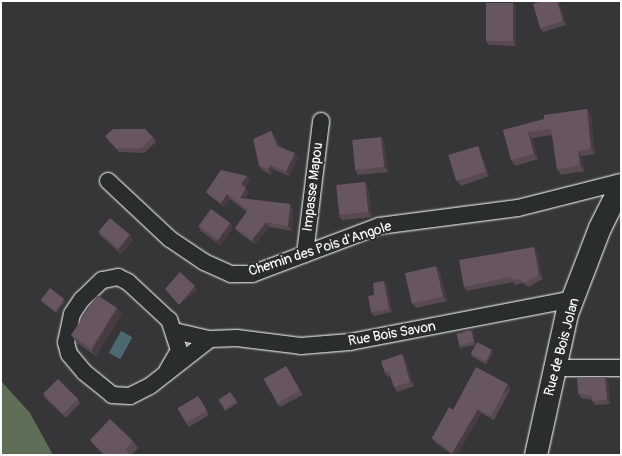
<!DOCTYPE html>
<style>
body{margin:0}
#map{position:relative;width:622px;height:456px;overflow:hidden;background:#363538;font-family:Pangolin,sans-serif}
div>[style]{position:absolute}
.green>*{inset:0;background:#5e6e57}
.water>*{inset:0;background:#4c6970;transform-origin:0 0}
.roads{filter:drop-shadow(0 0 1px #fff) drop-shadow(0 0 1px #fff)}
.street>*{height:16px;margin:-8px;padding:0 8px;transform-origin:8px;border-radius:8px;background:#2a2d2e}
.secondary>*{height:22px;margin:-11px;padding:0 11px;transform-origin:11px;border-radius:11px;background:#2a2d2e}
.wall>*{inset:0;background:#594a52}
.shaded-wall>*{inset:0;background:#483c42;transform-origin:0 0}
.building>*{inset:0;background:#67565f;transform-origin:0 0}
span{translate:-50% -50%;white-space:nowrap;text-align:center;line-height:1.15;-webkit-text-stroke:4px #2a2d2e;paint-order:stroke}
.street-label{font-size:14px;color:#fff}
.frame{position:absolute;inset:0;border:2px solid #fff;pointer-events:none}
</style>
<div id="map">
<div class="green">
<div style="clip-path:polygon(1px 381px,30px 413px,53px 455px,1px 455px)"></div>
</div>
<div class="water">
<div style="left:121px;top:331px;width:13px;height:25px;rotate:29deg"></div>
</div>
<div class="roads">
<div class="street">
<div style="left:108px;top:181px;width:85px;rotate:43.1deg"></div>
<div style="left:170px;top:239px;width:41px;rotate:34.1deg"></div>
<div style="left:204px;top:262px;width:30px;rotate:24deg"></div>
<div style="left:231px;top:274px;width:21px"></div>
<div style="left:252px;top:274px;width:136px;rotate:-20.7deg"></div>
<div style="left:379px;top:226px;width:140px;rotate:-7.4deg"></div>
<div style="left:518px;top:208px;width:106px;rotate:-14.2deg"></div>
<div style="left:305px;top:254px;width:134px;rotate:-83.1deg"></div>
<div style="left:174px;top:331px;width:37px;rotate:13deg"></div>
<div style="left:210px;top:339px;width:27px;rotate:-2deg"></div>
<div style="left:237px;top:338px;width:64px;rotate:7.1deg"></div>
<div style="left:301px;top:346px;width:49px;rotate:-4.7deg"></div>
<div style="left:350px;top:342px;width:227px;rotate:-10.9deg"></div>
<div style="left:555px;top:368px;width:66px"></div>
<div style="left:167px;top:371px;width:24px;rotate:-60deg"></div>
<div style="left:179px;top:350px;width:32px;rotate:-108deg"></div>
<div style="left:169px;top:320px;width:56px;rotate:-137.2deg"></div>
<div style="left:128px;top:282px;width:11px;rotate:-153deg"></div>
<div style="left:118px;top:277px;width:16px;rotate:169deg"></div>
<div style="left:102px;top:280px;width:28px;rotate:136deg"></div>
<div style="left:82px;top:299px;width:18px;rotate:124deg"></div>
<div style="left:72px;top:314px;width:29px;rotate:102deg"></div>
<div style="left:66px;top:342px;width:12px;rotate:76deg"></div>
<div style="left:69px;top:354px;width:23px;rotate:50deg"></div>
<div style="left:84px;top:372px;width:36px;rotate:39deg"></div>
<div style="left:112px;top:395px;width:18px;rotate:3deg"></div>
<div style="left:130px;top:396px;width:22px;rotate:-27deg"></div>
<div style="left:150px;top:386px;width:76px;rotate:-38.1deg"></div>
</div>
<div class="secondary">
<div style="left:536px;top:455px;width:144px;rotate:-77.6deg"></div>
<div style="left:567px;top:314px;width:92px;rotate:-69deg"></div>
<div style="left:600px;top:228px;width:47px;rotate:-63.4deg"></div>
</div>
</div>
<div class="wall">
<div style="clip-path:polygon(541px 1px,559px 1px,566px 25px,543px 32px,540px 28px)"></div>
<div style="clip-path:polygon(513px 3px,516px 8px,516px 46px,489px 45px,486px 41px)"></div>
<div style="clip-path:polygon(587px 109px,591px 115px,595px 154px,582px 156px,584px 171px,561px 175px,557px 169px,552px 135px,532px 138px,538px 159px,515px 166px,511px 160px,503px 130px)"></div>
<div style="clip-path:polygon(271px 131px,274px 135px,279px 146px,298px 157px,289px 176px,273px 169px,271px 175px,262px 170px,259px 165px)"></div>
<div style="clip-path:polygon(105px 136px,153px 137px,156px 142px,144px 153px,119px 152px,108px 140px)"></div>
<div style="clip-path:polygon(381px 137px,384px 142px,388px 172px,358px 175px,355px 170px)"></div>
<div style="clip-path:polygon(478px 146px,480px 150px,489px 176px,461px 186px,458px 182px)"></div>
<div style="clip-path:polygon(250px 180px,245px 188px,249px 193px,245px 199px,290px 204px,293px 209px,292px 231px,269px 227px,255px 244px,238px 232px,235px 228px,247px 212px,230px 199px,224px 207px,210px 196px,206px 192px)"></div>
<div style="clip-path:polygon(365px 182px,368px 187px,372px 217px,342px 220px,339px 216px)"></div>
<div style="clip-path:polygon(198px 226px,233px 228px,220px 245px,201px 231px)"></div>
<div style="clip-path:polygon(98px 232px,133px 240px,121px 254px,101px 236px)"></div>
<div style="clip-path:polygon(534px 247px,537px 252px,543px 279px,528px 287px,523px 283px,515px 285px,513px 282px,467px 291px,464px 287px)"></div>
<div style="clip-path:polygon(440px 272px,447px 301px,416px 308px,412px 303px)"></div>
<div style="clip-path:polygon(387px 285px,392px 312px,374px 316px,371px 312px,374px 295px)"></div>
<div style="clip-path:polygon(41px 300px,65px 301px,56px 313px,42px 302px)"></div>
<div style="clip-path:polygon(122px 314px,96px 356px,76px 342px,72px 336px)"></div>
<div style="clip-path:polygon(471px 330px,473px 332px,475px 345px,460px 348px,459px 346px)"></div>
<div style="clip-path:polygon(493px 352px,487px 365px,473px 357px,471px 354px)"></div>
<div style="clip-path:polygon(402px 354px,405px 359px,414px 386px,397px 392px,394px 387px,390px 376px,388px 377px,385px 373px)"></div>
<div style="clip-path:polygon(286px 366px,303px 395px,280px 407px,276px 403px)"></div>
<div style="clip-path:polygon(605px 377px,608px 381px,610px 404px,595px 405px,592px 400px,581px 398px,578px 393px)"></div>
<div style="clip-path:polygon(511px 388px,494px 420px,481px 413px,457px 455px,452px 455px,435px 442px,432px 438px,453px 410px)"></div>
<div style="clip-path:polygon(230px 392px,238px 403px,225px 411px,223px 409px)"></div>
<div style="clip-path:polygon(44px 395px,78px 399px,80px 403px,66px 418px,46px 399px)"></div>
<div style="clip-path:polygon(201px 400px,209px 415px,189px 427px,186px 423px)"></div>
<div style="clip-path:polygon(90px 440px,133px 441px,138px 448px,131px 455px,103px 455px,95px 446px)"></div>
</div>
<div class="shaded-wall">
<div style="clip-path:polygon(557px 1px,559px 1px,566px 25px,563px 21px)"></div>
<div style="clip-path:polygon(513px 3px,516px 8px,516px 46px,513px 41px)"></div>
<div style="clip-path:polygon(587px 109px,591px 115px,595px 154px,591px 148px)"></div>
<div style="clip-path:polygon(271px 131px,274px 135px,280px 150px,277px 146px)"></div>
<div style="clip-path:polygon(528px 132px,532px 138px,538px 159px,534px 154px)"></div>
<div style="clip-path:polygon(381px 137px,384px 142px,388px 172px,384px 167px)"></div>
<div style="clip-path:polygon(478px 146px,480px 150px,489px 176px,486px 172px)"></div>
<div style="clip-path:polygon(578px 151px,582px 156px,584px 171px,580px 165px)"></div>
<div style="clip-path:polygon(295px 153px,298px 157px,289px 176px,286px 171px)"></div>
<div style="clip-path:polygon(270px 165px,273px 169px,271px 175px,268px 170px)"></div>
<div style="clip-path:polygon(247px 176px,250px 180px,244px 189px,241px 184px)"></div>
<div style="clip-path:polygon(365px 182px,368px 187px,372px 217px,368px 212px)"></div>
<div style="clip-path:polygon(246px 188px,249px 193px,243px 203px,240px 198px)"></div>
<div style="clip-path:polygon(227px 194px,230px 199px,224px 207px,221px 203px)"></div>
<div style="clip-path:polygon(290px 204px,293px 209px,292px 231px,288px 226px)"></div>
<div style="clip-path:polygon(266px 222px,269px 227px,255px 244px,252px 240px)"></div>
<div style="clip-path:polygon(230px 223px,233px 228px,220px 245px,217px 241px)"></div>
<div style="clip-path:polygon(130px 235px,133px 240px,121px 254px,118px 249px)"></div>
<div style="clip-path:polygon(534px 247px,537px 252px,543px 279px,539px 275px)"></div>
<div style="clip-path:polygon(436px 266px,440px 272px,447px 301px,443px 296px)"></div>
<div style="clip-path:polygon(384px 281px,387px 285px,392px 312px,389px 309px)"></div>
<div style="left:195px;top:286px;width:5px;height:25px;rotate:53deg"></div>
<div style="left:64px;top:299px;width:2px;height:15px;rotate:63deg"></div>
<div style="clip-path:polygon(117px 308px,122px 314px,96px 356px,92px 350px)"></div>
<div style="clip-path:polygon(471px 330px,473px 332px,475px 345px,474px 342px)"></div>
<div style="clip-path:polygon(492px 350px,493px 352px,487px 365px,486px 363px)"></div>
<div style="clip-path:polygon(402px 354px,405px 359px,414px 386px,410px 382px)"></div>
<div style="clip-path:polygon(605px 377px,608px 381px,610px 404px,607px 400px)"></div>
<div style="left:508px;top:384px;width:5px;height:36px;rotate:53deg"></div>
<div style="clip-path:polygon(478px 409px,481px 413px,457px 455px,454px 455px,452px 453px)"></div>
</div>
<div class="building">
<div style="clip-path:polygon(541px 1px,557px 1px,563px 21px,540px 28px,533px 4px)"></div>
<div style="left:486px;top:3px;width:27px;height:38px"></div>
<div style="clip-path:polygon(587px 109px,591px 148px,578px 151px,580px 165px,557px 169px,551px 129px,528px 132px,534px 154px,511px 160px,503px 130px,544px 119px,544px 115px)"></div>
<div style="clip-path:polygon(113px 129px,145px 129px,153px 137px,141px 148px,116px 148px,105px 136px)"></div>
<div style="clip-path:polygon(271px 131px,277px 146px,295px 153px,286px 171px,270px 165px,268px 170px,259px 165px,253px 139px)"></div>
<div style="left:381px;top:137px;width:30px;height:29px;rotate:84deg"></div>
<div style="left:478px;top:146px;width:27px;height:31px;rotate:73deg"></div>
<div style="clip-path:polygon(221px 170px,247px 176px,241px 184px,246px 188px,240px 198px,290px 204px,288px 226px,266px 222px,252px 240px,235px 228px,248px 210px,227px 194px,221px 203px,206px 192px)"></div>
<div style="left:365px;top:182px;width:30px;height:29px;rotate:84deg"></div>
<div style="left:211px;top:209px;width:24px;height:21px;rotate:36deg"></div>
<div style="left:110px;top:218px;width:26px;height:18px;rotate:40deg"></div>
<div style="clip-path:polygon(534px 247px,539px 275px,524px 283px,520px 279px,512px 280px,511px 277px,464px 287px,459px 260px)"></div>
<div style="left:436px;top:266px;width:31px;height:32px;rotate:77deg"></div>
<div style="clip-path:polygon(180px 272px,195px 286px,179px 305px,165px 289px)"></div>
<div style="clip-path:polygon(384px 281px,389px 309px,371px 312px,368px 296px,374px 295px,373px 283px)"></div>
<div style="left:50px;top:288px;width:18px;height:15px;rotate:38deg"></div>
<div style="left:97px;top:295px;width:24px;height:48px;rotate:33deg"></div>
<div style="left:471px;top:330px;width:12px;height:15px;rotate:76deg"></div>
<div style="left:477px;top:342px;width:17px;height:13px;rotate:28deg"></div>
<div style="clip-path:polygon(402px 354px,410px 382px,394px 387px,389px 371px,385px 373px,381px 361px)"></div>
<div style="left:286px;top:366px;width:28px;height:26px;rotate:60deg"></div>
<div style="clip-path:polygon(476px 367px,508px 384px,491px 416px,478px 409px,452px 453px,432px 438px,449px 407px,453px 410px)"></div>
<div style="clip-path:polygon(605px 377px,607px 400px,592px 401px,592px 396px,578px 393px,577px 378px)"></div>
<div style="left:58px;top:379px;width:28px;height:21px;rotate:45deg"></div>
<div style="left:230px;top:392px;width:11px;height:14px;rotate:56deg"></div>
<div style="left:198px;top:396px;width:17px;height:24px;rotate:59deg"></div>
<div style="clip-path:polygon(110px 419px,133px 441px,125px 450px,130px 455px,105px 455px,90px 440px)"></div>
</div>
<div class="street-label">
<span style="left:313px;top:187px;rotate:-83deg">Impasse Mapou</span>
<span style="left:320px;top:249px;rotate:-18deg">Chemin des Pois d'Angole</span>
<span style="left:392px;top:334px;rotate:-10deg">Rue Bois Savon</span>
<span style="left:562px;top:347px;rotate:-75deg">Rue de Bois Jolan</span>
</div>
<div class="frame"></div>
</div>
